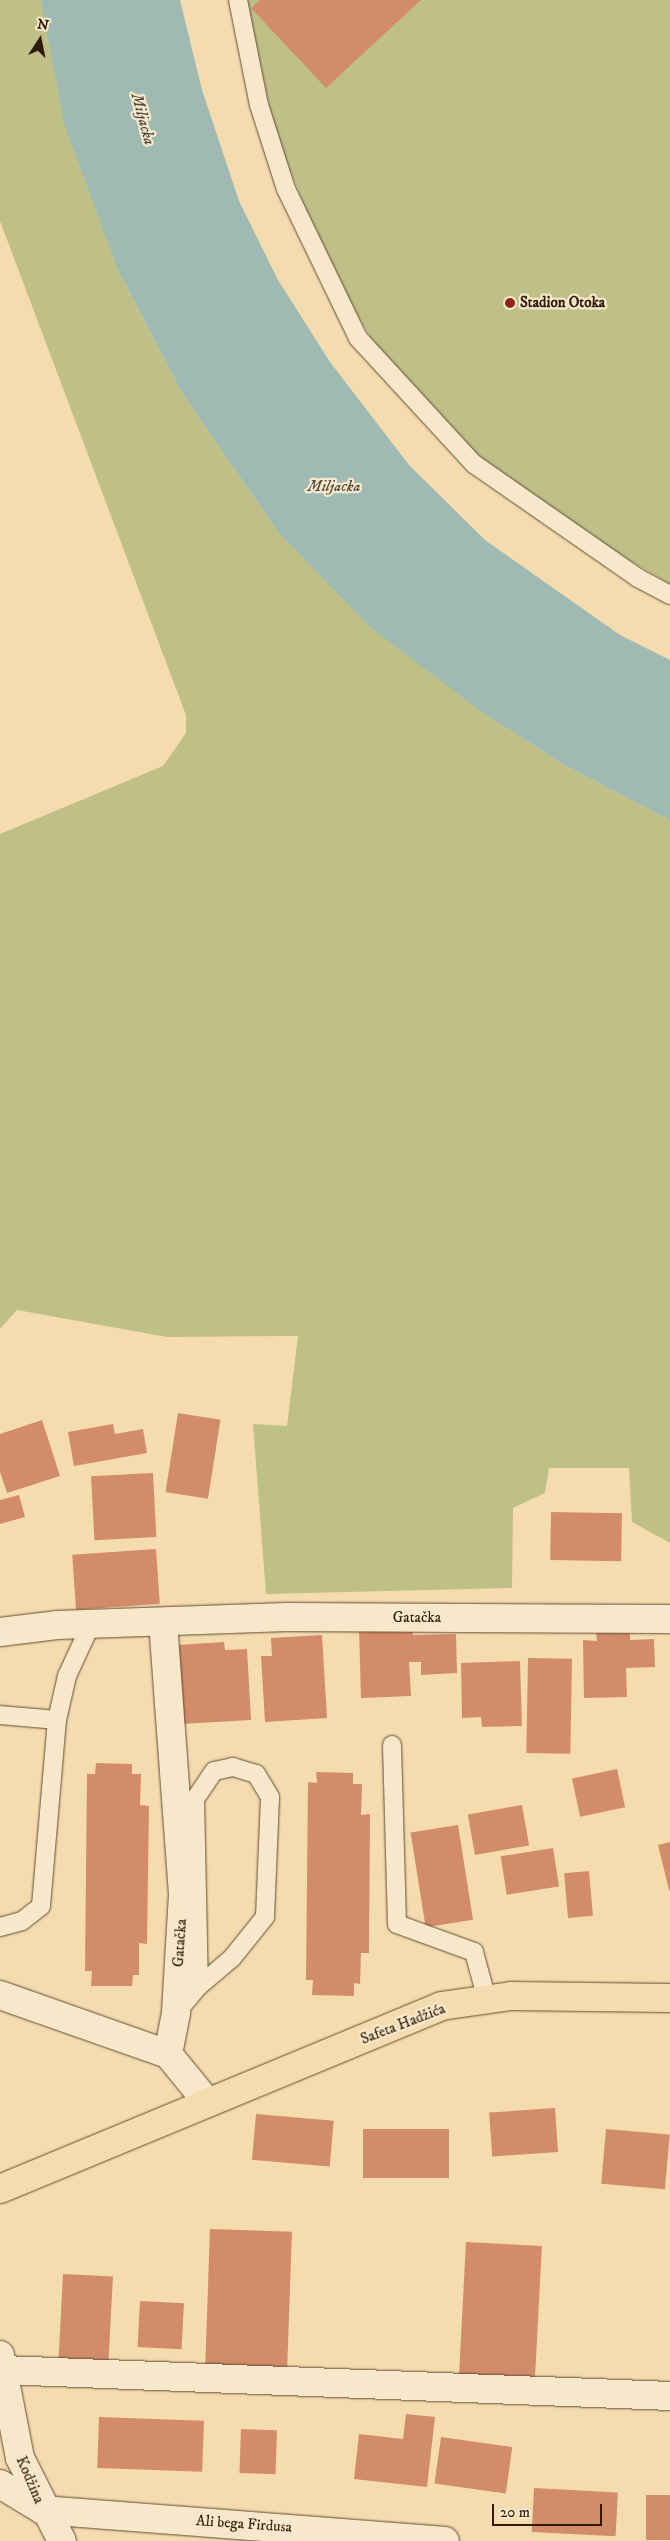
<!DOCTYPE html>
<meta charset="utf-8">
<style>
body{margin:0}
#map{position:relative;width:670px;height:2541px;overflow:hidden;background:#f5dcaf;font-family:"IM FELL DW Pica",serif}
div>[style]{position:absolute}
.green>*{inset:0;background:#bfbf88}
.water>*{inset:0;background:#9ebab3}
.building>*{inset:0;background:#d38c6a;transform-origin:0 0}
.roads{filter:drop-shadow(0 0 1px #604c32) drop-shadow(0 0 1px #604c32)}
.lane>*{height:18px;margin:-9px;padding:0 9px;transform-origin:9px;border-radius:9px;background:#f8e8cb}
.street>*{height:28px;margin:-14px;padding:0 14px;transform-origin:14px;border-radius:14px;background:#f8e8cb}
.primary>*{height:28px;margin:-14px;padding:0 14px;transform-origin:14px;border-radius:14px;background:#f5dcaf}
.dots>*{width:14px;height:14px;translate:-50% -50%;box-sizing:border-box;border:2px solid #f8e8cb;border-radius:50%}
span{translate:-50% -50%;white-space:nowrap;text-align:center;line-height:1.15;-webkit-text-stroke:4.5px #f8e8cb;paint-order:stroke}
.poi-label{font-size:15px;color:#2e1c09;font-weight:700}
.left{translate:0 -50%;text-align:left}
.street-label{font-size:15px;color:#2e1c09}
.water-label{font-size:16px;color:#504b3c;font-style:italic}
.north{position:absolute;left:15px;top:15px;width:50px;height:50px;-webkit-text-stroke:4px #f8e8cb;paint-order:stroke;rotate:11deg;font-size:14px;font-weight:700;line-height:20px;text-align:center;color:#2e1c09}
.north::after{content:'';display:block;margin:auto;width:18px;height:22px;background:#2e1c09;clip-path:polygon(50% 0,100% 100%,50% 72%,0 100%)}
.scale{position:absolute;left:492px;top:2504px;width:110px;height:22px;box-sizing:border-box;border:2px solid #2e1c09;border-top:0;padding-left:6px;font-size:15px;line-height:18px;white-space:nowrap;color:#2e1c09;-webkit-text-stroke:4px #f8e8cb;paint-order:stroke}
</style>
<div id="map">
<div class="green">
<div style="clip-path:polygon(0 0,41px 0,118px 270px,182px 393px,278px 532px,485px 714px,564px 765px,670px 820px,670px 1543px,632px 1522px,629px 1468px,549px 1468px,545px 1493px,513px 1508px,512px 1588px,266px 1594px,253px 1424px,287px 1426px,298px 1336px,167px 1337px,17px 1310px,0 1329px,0 834px,163px 766px,186px 733px,186px 715px,0 221px)"></div>
<div style="clip-path:polygon(245px 0,670px 0,670px 584px,551px 514px,470px 448px,365px 343px,371px 338px,330px 269px,277px 138px)"></div>
</div>
<div class="water">
<div style="clip-path:polygon(41px 0,180px 0,202px 90px,239px 201px,278px 280px,330px 362px,409px 465px,485px 540px,620px 635px,670px 660px,670px 820px,564px 765px,485px 714px,371px 628px,278px 532px,182px 393px,118px 270px,64px 123px)"></div>
</div>
<div class="building">
<div style="clip-path:polygon(260px 0,421px 0,326px 88px,251px 8px)"></div>
<div style="left:178px;top:1413px;width:43px;height:80px;rotate:9deg"></div>
<div style="clip-path:polygon(42px 1420px,60px 1476px,7px 1493px,0 1472px,0 1434px)"></div>
<div style="clip-path:polygon(113px 1424px,115px 1434px,143px 1429px,147px 1453px,74px 1466px,68px 1432px)"></div>
<div style="left:153px;top:1473px;width:64px;height:62px;rotate:87deg"></div>
<div style="clip-path:polygon(19px 1495px,25px 1517px,0 1524px,0 1500px)"></div>
<div style="left:551px;top:1512px;width:71px;height:48px;rotate:1deg"></div>
<div style="left:156px;top:1549px;width:55px;height:84px;rotate:86deg"></div>
<div style="clip-path:polygon(412px 1627px,413px 1635px,456px 1634px,457px 1673px,421px 1675px,421px 1662px,409px 1662px,411px 1696px,361px 1698px,359px 1629px)"></div>
<div style="clip-path:polygon(630px 1631px,630px 1640px,654px 1639px,655px 1667px,626px 1668px,627px 1697px,584px 1698px,583px 1640px,597px 1641px,596px 1632px)"></div>
<div style="clip-path:polygon(322px 1635px,327px 1718px,265px 1722px,261px 1656px,272px 1656px,271px 1638px)"></div>
<div style="clip-path:polygon(224px 1642px,225px 1650px,247px 1649px,251px 1720px,181px 1724px,177px 1645px)"></div>
<div style="left:528px;top:1658px;width:44px;height:95px;rotate:1deg"></div>
<div style="clip-path:polygon(520px 1661px,522px 1726px,482px 1727px,481px 1717px,462px 1718px,461px 1663px)"></div>
<div style="clip-path:polygon(96px 1763px,132px 1764px,132px 1774px,141px 1774px,140px 1805px,149px 1806px,147px 1944px,139px 1943px,139px 1975px,133px 1975px,132px 1986px,91px 1986px,92px 1971px,85px 1971px,87px 1774px,95px 1774px)"></div>
<div style="left:617px;top:1769px;width:39px;height:46px;rotate:78deg"></div>
<div style="clip-path:polygon(316px 1772px,353px 1773px,353px 1784px,362px 1784px,361px 1815px,370px 1814px,369px 1953px,361px 1953px,360px 1984px,354px 1983px,354px 1996px,312px 1995px,313px 1980px,306px 1980px,308px 1782px,317px 1783px)"></div>
<div style="left:522px;top:1805px;width:41px;height:55px;rotate:80deg"></div>
<div style="left:458px;top:1825px;width:96px;height:48px;rotate:81deg"></div>
<div style="clip-path:polygon(670px 1842px,670px 1890px,669px 1890px,658px 1845px)"></div>
<div style="left:553px;top:1848px;width:39px;height:53px;rotate:81deg"></div>
<div style="left:589px;top:1871px;width:45px;height:25px;rotate:85deg"></div>
<div style="left:555px;top:2108px;width:44px;height:66px;rotate:86deg"></div>
<div style="left:256px;top:2114px;width:78px;height:46px;rotate:5deg"></div>
<div style="left:449px;top:2129px;width:49px;height:86px;rotate:90deg"></div>
<div style="left:606px;top:2129px;width:64px;height:55px;rotate:5deg"></div>
<div style="left:210px;top:2229px;width:82px;height:142px;rotate:2deg"></div>
<div style="left:466px;top:2242px;width:76px;height:139px;rotate:3deg"></div>
<div style="left:63px;top:2274px;width:50px;height:93px;rotate:3deg"></div>
<div style="left:140px;top:2301px;width:44px;height:46px;rotate:3deg"></div>
<div style="clip-path:polygon(406px 2414px,435px 2417px,427px 2487px,354px 2479px,359px 2434px,403px 2439px)"></div>
<div style="left:99px;top:2417px;width:105px;height:51px;rotate:2deg"></div>
<div style="left:241px;top:2429px;width:36px;height:44px;rotate:2deg"></div>
<div style="left:441px;top:2437px;width:72px;height:47px;rotate:8deg"></div>
<div style="left:534px;top:2488px;width:84px;height:44px;rotate:3deg"></div>
<div style="left:646px;top:2495px;width:24px;height:45px"></div>
</div>
<div class="roads">
<div class="lane">
<div style="left:238px;top:0;width:107px;rotate:78.7deg"></div>
<div style="left:259px;top:105px;width:88px;rotate:72.2deg"></div>
<div style="left:286px;top:189px;width:165px;rotate:64.2deg"></div>
<div style="left:358px;top:338px;width:171px;rotate:47.4deg"></div>
<div style="left:474px;top:464px;width:200px;rotate:34.8deg"></div>
<div style="left:638px;top:578px;width:36px;rotate:28deg"></div>
<div style="left:0;top:1715px;width:57px;rotate:5deg"></div>
<div style="left:392px;top:1745px;width:179px;rotate:88.4deg"></div>
<div style="left:397px;top:1924px;width:82px;rotate:20deg"></div>
<div style="left:474px;top:1952px;width:50px;rotate:74.8deg"></div>
<div style="left:0;top:1927px;width:23px;rotate:-15deg"></div>
<div style="left:22px;top:1921px;width:24px;rotate:-38deg"></div>
<div style="left:41px;top:1906px;width:187px;rotate:-85.1deg"></div>
<div style="left:57px;top:1720px;width:45px;rotate:-77.2deg"></div>
<div style="left:67px;top:1676px;width:57px;rotate:-65.2deg"></div>
<div style="left:176px;top:2013px;width:35px;rotate:-50deg"></div>
<div style="left:199px;top:1986px;width:43px;rotate:-40.3deg"></div>
<div style="left:232px;top:1958px;width:53px;rotate:-51.2deg"></div>
<div style="left:265px;top:1917px;width:120px;rotate:-87.6deg"></div>
<div style="left:270px;top:1797px;width:27px;rotate:-121deg"></div>
<div style="left:256px;top:1774px;width:24px;rotate:-163deg"></div>
<div style="left:233px;top:1767px;width:19px;rotate:168deg"></div>
<div style="left:214px;top:1771px;width:34px;rotate:124deg"></div>
<div style="left:195px;top:1799px;width:187px;rotate:88.8deg"></div>
</div>
<div class="street">
<div style="left:163px;top:1622px;width:273px;rotate:85.8deg"></div>
<div style="left:183px;top:1894px;width:119px;rotate:93.4deg"></div>
<div style="left:176px;top:2013px;width:42px;rotate:101deg"></div>
<div style="left:0;top:1632px;width:57px;rotate:-7deg"></div>
<div style="left:57px;top:1625px;width:230px;rotate:-2deg"></div>
<div style="left:287px;top:1617px;width:383px;rotate:0.3deg"></div>
<div style="left:0;top:1995px;width:178px;rotate:19.4deg"></div>
<div style="left:168px;top:2054px;width:63px;rotate:50.8deg"></div>
<div style="left:0;top:2355px;width:105px;rotate:79deg"></div>
<div style="left:20px;top:2458px;width:93px;rotate:63.2deg"></div>
<div style="left:3px;top:2370px;width:668px;rotate:2.23deg"></div>
<div style="left:0;top:2484px;width:50px;rotate:31.2deg"></div>
<div style="left:43px;top:2510px;width:403px;rotate:4.4deg"></div>
</div>
<div class="primary">
<div style="left:0;top:2189px;width:477px;rotate:-22.5deg"></div>
<div style="left:441px;top:2006px;width:71px;rotate:-8.1deg"></div>
<div style="left:511px;top:1996px;width:159px;rotate:0.7deg"></div>
</div>
</div>
<div class="dots">
<div style="left:510px;top:303px;background:#8f2418"></div>
</div>
<div class="poi-label">
<span class="left" style="left:520px;top:303px">Stadion Otoka</span>
</div>
<div class="street-label">
<span style="left:417px;top:1618px">Gatačka</span>
<span style="left:180px;top:1943px;rotate:-86deg">Gatačka</span>
<span style="left:403px;top:2024px;rotate:-21deg">Safeta Hadžića</span>
<span style="left:30px;top:2480px;rotate:67deg">Kodžina</span>
<span style="left:244px;top:2524px;rotate:4deg">Ali bega Firdusa</span>
</div>
<div class="water-label">
<span style="left:143px;top:119px;rotate:75deg">Miljacka</span>
<span style="left:334px;top:486px">Miljacka</span>
</div>
<div class="north">N</div>
<div class="scale">20 m</div>
</div>
